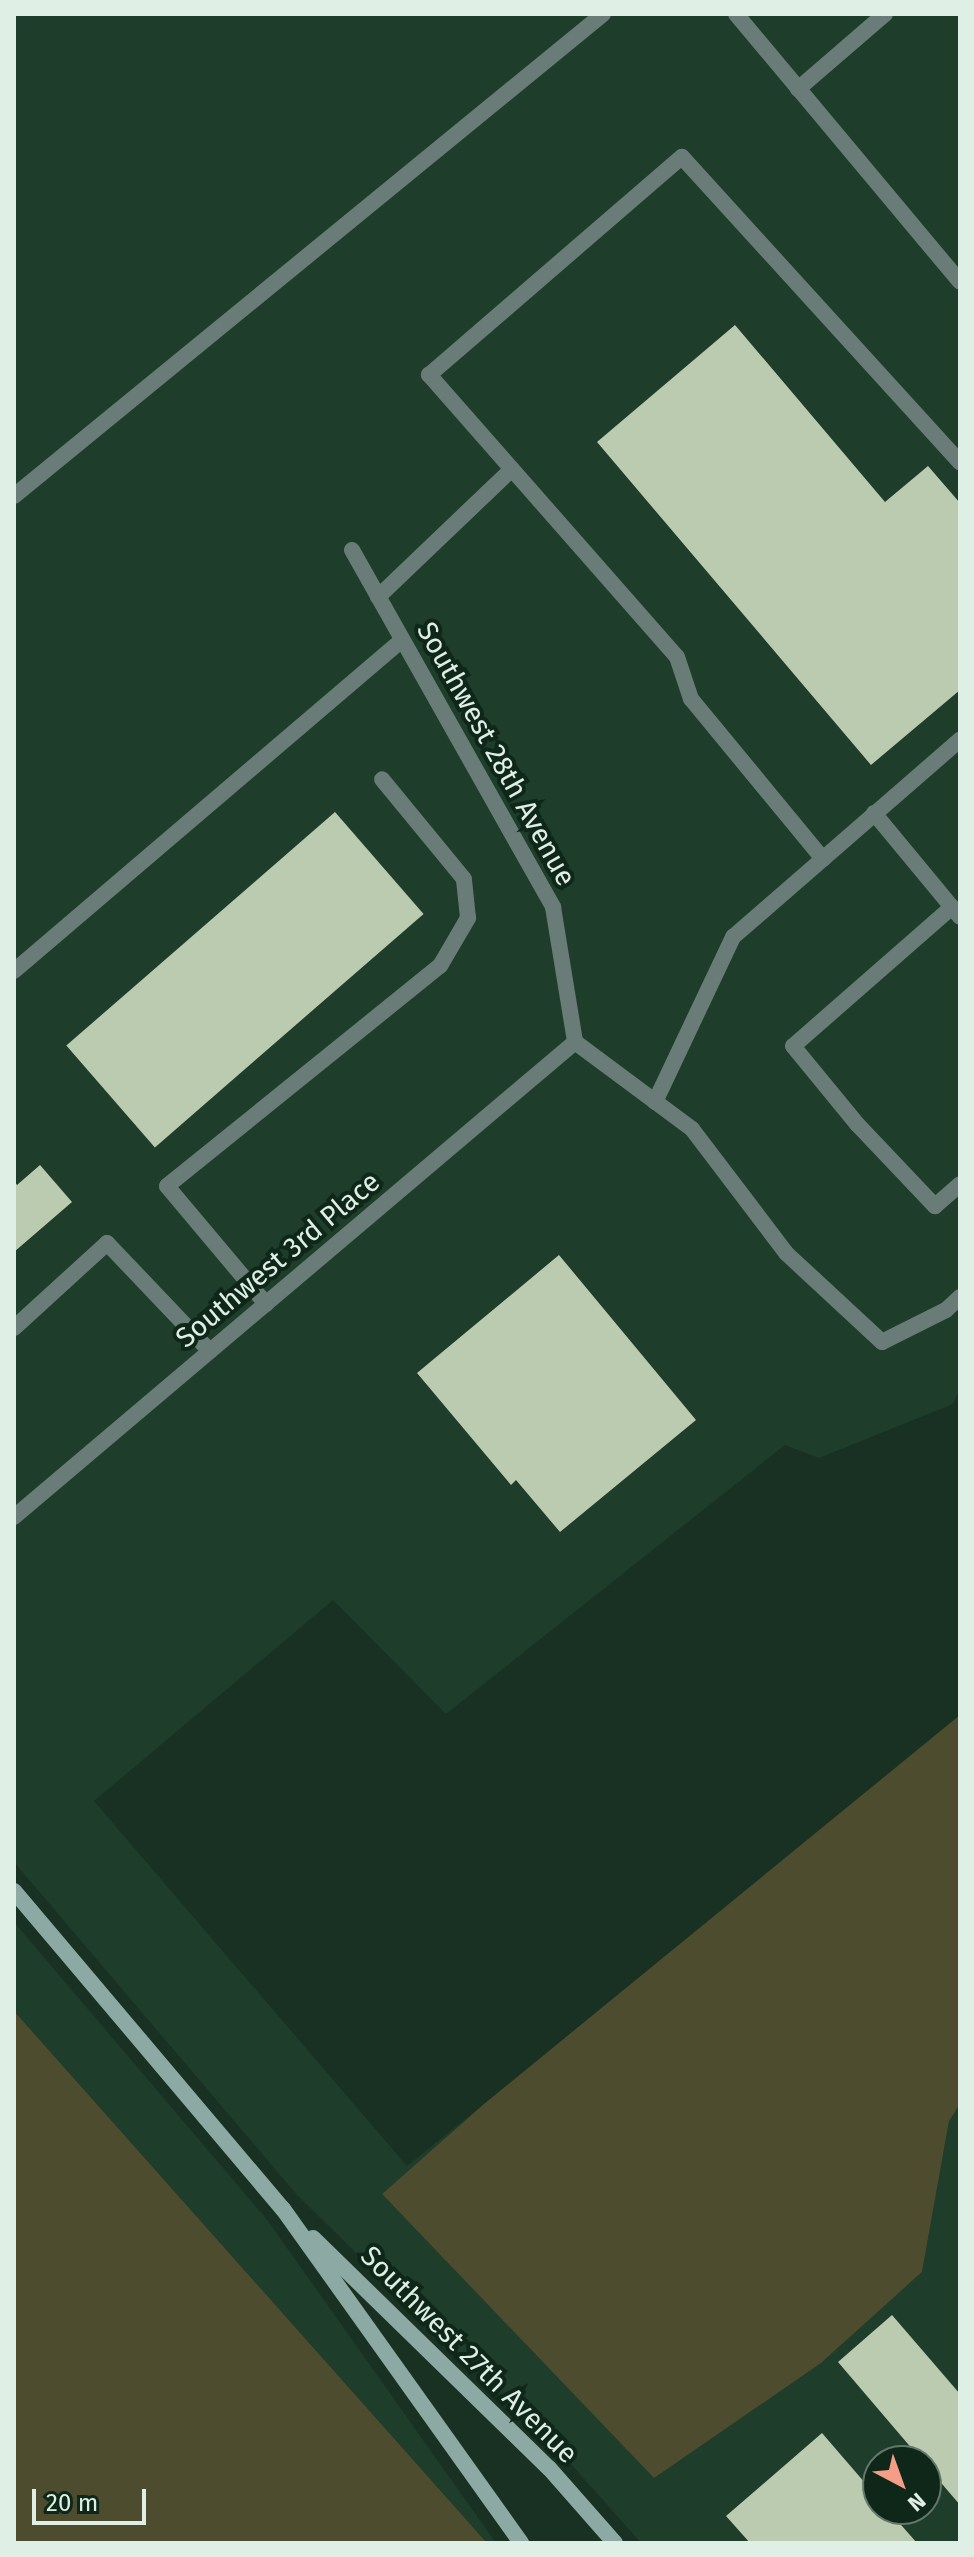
<!DOCTYPE html>
<style>
body{margin:0}
#map{position:relative;width:974px;height:2557px;overflow:hidden;background:#193122;font-family:"Fira Sans",sans-serif}
div>[style]{position:absolute}
.built>*{inset:0;background:#1e3d2b}
.green>*{inset:0;background:#4d4c2e}
.building>*{inset:0;background:#bbcbb0;transform-origin:0 0}
.lane>*{height:16px;margin:-8px;padding:0 8px;transform-origin:8px;border-radius:8px;background:#697c77}
.street>*{height:16px;margin:-8px;padding:0 8px;transform-origin:8px;border-radius:8px;background:#697c77}
.secondary>*{height:16px;margin:-8px;padding:0 8px;transform-origin:8px;border-radius:8px;background:#8caaa3}
span{translate:-50% -50%;white-space:nowrap;text-align:center;line-height:1.15;-webkit-text-stroke:8px #0f2719;paint-order:stroke}
.street-label{font-size:28px;color:#e0efe5}
.frame{position:absolute;inset:0;border:16px solid #e0efe5;pointer-events:none}
.north{position:absolute;left:862px;top:2445px;width:80px;height:80px;box-sizing:border-box;background:#0f2719;border:2px solid #63776b;border-radius:50%;rotate:139deg;font-size:22px;font-weight:700;line-height:32px;text-align:center;color:#e0efe5}
.north::after{content:'';display:block;margin:auto;width:28px;height:36px;background:#f49e87;clip-path:polygon(50% 0,100% 100%,50% 72%,0 100%)}
.scale{position:absolute;left:32px;top:2489px;width:114px;height:36px;box-sizing:border-box;border:4px solid #e0efe5;border-top:0;padding-left:10px;font-size:24px;line-height:28px;white-space:nowrap;color:#e0efe5;-webkit-text-stroke:6px #0f2719;paint-order:stroke}
</style>
<div id="map">
<div class="built">
<div style="clip-path:polygon(evenodd,14px 14px,960px 14px,960px 1389px,953px 1404px,819px 1458px,785px 1445px,446px 1714px,333px 1600px,94px 1801px,407px 2166px,484px 2104px,382px 2194px,654px 2477px,821px 2363px,922px 2272px,949px 2120px,960px 2104px,960px 2543px,641px 2543px,563px 2455px,298px 2196px,14px 1862px,14px 14px,878px 2461px,926px 2461px,926px 2509px,878px 2509px,878px 2461px)"></div>
<div style="clip-path:polygon(14px 1922px,268px 2221px,496px 2543px,487px 2543px,14px 2011px)"></div>
</div>
<div class="green">
<div style="clip-path:polygon(960px 1715px,960px 2104px,949px 2121px,922px 2272px,821px 2363px,654px 2478px,382px 2194px,484px 2104px)"></div>
<div style="clip-path:polygon(14px 2011px,487px 2543px,14px 2543px)"></div>
</div>
<div class="building">
<div style="clip-path:polygon(735px 325px,885px 502px,928px 466px,960px 503px,960px 690px,871px 765px,597px 442px)"></div>
<div style="left:335px;top:812px;width:135px;height:356px;rotate:49deg"></div>
<div style="clip-path:polygon(40px 1165px,72px 1202px,14px 1252px,14px 1181px,17px 1185px)"></div>
<div style="clip-path:polygon(559px 1255px,696px 1420px,560px 1532px,516px 1480px,511px 1485px,417px 1373px)"></div>
<div style="clip-path:polygon(892px 2315px,960px 2394px,960px 2505px,838px 2362px)"></div>
<div style="clip-path:polygon(822px 2433px,878px 2498px,878px 2509px,887px 2509px,917px 2543px,750px 2543px,726px 2516px)"></div>
</div>
<div class="lane">
<div style="left:736px;top:14px;width:349px;rotate:50.1deg"></div>
<div style="left:798px;top:89px;width:115px;rotate:-40.8deg"></div>
<div style="left:14px;top:496px;width:761px;rotate:-39.29deg"></div>
<div style="left:378px;top:597px;width:185px;rotate:-43.7deg"></div>
<div style="left:874px;top:813px;width:135px;rotate:50.4deg"></div>
<div style="left:823px;top:859px;width:207px;rotate:-129.5deg"></div>
<div style="left:691px;top:699px;width:44px;rotate:-108.4deg"></div>
<div style="left:677px;top:657px;width:376px;rotate:-131.3deg"></div>
<div style="left:429px;top:375px;width:334px;rotate:-40.8deg"></div>
<div style="left:682px;top:157px;width:413px;rotate:47.7deg"></div>
<div style="left:952px;top:907px;width:211px;rotate:138.8deg"></div>
<div style="left:793px;top:1046px;width:102px;rotate:50.6deg"></div>
<div style="left:858px;top:1125px;width:112px;rotate:46.5deg"></div>
<div style="left:935px;top:1206px;width:33px;rotate:-41deg"></div>
<div style="left:14px;top:971px;width:510px;rotate:-40.47deg"></div>
<div style="left:655px;top:1102px;width:183px;rotate:-64.7deg"></div>
<div style="left:733px;top:937px;width:301px;rotate:-41deg"></div>
<div style="left:266px;top:1304px;width:154px;rotate:-130deg"></div>
<div style="left:167px;top:1186px;width:351px;rotate:-38.9deg"></div>
<div style="left:440px;top:966px;width:56px;rotate:-59.7deg"></div>
<div style="left:468px;top:918px;width:39px;rotate:-96deg"></div>
<div style="left:464px;top:879px;width:129px;rotate:-129.4deg"></div>
<div style="left:14px;top:1328px;width:126px;rotate:-42.4deg"></div>
<div style="left:107px;top:1243px;width:149px;rotate:46.4deg"></div>
<div style="left:882px;top:1342px;width:72px;rotate:-26.6deg"></div>
<div style="left:946px;top:1310px;width:19px;rotate:-43deg"></div>
</div>
<div class="street">
<div style="left:352px;top:550px;width:410px;rotate:60.6deg"></div>
<div style="left:553px;top:907px;width:137px;rotate:80.7deg"></div>
<div style="left:575px;top:1042px;width:146px;rotate:36.6deg"></div>
<div style="left:692px;top:1129px;width:156px;rotate:52.8deg"></div>
<div style="left:786px;top:1253px;width:131px;rotate:42.8deg"></div>
<div style="left:14px;top:1517px;width:735px;rotate:-40.25deg"></div>
</div>
<div class="secondary">
<div style="left:14px;top:1891px;width:417px;rotate:49.8deg"></div>
<div style="left:283px;top:2209px;width:410px;rotate:54.5deg"></div>
<div style="left:313px;top:2238px;width:330px;rotate:44.3deg"></div>
<div style="left:549px;top:2468px;width:100px;rotate:48.7deg"></div>
</div>
<div class="street-label">
<span style="left:496px;top:754px;rotate:61deg">Southwest 28th Avenue</span>
<span style="left:278px;top:1260px;rotate:-40deg">Southwest 3rd Place</span>
<span style="left:469px;top:2355px;rotate:45deg">Southwest 27th Avenue</span>
</div>
<div class="frame"></div>
<div class="north">N</div>
<div class="scale">20 m</div>
</div>
